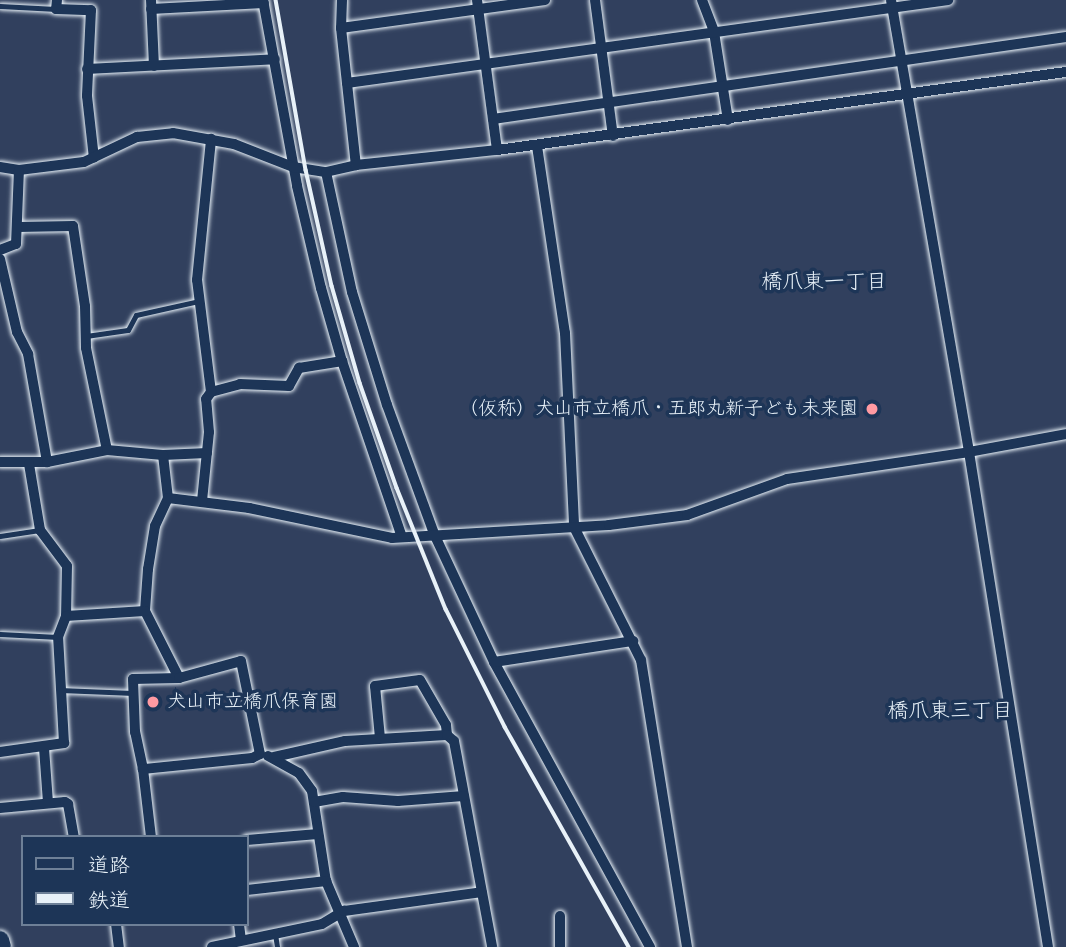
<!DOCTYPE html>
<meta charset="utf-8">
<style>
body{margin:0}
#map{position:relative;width:1066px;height:947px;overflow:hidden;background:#31405e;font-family:Pangolin,"Klee One",sans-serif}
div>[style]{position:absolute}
.roads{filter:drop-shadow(0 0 2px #e8f1f8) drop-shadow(0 0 2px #e8f1f8)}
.lane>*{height:5px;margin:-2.5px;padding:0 2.5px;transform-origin:2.5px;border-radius:2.5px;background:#1d3557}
.street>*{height:10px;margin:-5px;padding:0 5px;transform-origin:5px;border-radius:5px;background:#1d3557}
.primary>*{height:18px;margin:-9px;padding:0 9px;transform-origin:9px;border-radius:9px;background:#1d3557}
.rail>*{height:3.5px;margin:-1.75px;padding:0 1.75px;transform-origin:1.75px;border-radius:1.75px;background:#e8f1f8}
.dots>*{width:19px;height:19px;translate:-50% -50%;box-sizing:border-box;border:4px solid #1d3557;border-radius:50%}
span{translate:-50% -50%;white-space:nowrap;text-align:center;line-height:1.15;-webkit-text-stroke:7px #1d3557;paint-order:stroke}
.poi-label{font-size:19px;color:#e8f1f8}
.right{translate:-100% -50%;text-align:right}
.left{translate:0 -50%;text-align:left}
.neighbourhood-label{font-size:21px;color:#e8f1f8}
.legend{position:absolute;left:21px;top:835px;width:228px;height:91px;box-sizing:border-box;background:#1d3557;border:2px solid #6e8097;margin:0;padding:9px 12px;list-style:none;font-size:21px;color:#e8f1f8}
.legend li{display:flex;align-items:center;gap:14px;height:35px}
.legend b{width:35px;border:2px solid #6e8097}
</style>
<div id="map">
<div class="roads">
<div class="lane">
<div style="left:0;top:6px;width:56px;rotate:3.1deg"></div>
<div style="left:86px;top:336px;width:42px;rotate:-8.1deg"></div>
<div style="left:128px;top:330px;width:17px;rotate:-62deg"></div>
<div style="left:136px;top:315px;width:65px;rotate:-12.5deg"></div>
<div style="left:0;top:536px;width:40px;rotate:-8.5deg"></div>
<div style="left:0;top:634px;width:58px;rotate:3deg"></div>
<div style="left:60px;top:690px;width:73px;rotate:2.4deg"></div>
<div style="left:275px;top:934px;width:13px;rotate:81deg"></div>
</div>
<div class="street">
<div style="left:57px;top:0;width:9px;rotate:96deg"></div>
<div style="left:56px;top:9px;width:35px;rotate:2deg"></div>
<div style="left:91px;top:10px;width:86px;rotate:92.7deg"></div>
<div style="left:87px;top:96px;width:62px;rotate:83.6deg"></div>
<div style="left:151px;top:0;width:66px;rotate:87.4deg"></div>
<div style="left:263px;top:0;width:189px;rotate:79.6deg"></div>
<div style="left:297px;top:186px;width:105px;rotate:76.8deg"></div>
<div style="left:321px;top:288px;width:76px;rotate:74deg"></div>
<div style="left:342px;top:361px;width:186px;rotate:71.2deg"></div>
<div style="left:342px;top:0;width:28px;rotate:92deg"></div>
<div style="left:341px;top:28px;width:138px;rotate:83.8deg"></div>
<div style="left:595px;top:0;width:137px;rotate:82.5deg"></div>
<div style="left:702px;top:0;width:34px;rotate:69deg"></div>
<div style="left:714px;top:32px;width:89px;rotate:81deg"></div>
<div style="left:891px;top:0;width:459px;rotate:80.2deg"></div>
<div style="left:969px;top:452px;width:501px;rotate:80.93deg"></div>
<div style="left:151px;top:9px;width:113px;rotate:-3deg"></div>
<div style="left:341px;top:28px;width:206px;rotate:-7.8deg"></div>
<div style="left:87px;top:69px;width:188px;rotate:-3deg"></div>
<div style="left:347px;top:83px;width:607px;rotate:-7.86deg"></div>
<div style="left:493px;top:119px;width:579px;rotate:-8.14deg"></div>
<div style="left:537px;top:146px;width:189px;rotate:81.5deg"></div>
<div style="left:565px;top:333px;width:194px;rotate:87.3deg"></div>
<div style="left:574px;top:527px;width:149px;rotate:63.3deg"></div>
<div style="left:641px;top:660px;width:291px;rotate:80.9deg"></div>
<div style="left:497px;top:150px;width:574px;rotate:-7.81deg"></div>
<div style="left:0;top:167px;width:19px;rotate:9deg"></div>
<div style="left:19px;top:170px;width:65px;rotate:-7deg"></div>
<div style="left:84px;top:162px;width:59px;rotate:-25.3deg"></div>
<div style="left:137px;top:137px;width:36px;rotate:-6deg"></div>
<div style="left:173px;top:133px;width:62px;rotate:10.2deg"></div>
<div style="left:234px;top:144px;width:63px;rotate:21.3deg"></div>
<div style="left:293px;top:167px;width:33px;rotate:9deg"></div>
<div style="left:326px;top:172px;width:31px;rotate:-13deg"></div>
<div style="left:356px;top:165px;width:142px;rotate:-6.1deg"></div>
<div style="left:497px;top:150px;width:151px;rotate:-97.6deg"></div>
<div style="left:326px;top:172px;width:123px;rotate:77.8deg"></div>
<div style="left:352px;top:292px;width:118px;rotate:72.8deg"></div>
<div style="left:387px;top:405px;width:140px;rotate:69.9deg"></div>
<div style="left:435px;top:536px;width:139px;rotate:64.9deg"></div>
<div style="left:494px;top:662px;width:325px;rotate:61.3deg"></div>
<div style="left:18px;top:227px;width:55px;rotate:-1deg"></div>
<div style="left:73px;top:226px;width:81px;rotate:81.5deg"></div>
<div style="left:85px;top:306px;width:42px;rotate:88.6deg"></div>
<div style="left:86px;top:348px;width:104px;rotate:78.4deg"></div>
<div style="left:0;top:250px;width:17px;rotate:-21deg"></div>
<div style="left:16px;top:244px;width:74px;rotate:-87.7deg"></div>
<div style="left:0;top:259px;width:75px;rotate:76.9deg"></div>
<div style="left:17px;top:332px;width:25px;rotate:63deg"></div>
<div style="left:28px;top:354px;width:110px;rotate:80deg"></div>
<div style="left:211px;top:392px;width:30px;rotate:-15deg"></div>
<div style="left:240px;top:384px;width:49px;rotate:2.3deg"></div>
<div style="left:289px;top:386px;width:21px;rotate:-61deg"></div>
<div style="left:299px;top:368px;width:44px;rotate:-9.2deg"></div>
<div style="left:163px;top:455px;width:44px;rotate:-2.6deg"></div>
<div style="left:0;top:462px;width:47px"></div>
<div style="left:47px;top:462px;width:61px;rotate:-11.3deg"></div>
<div style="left:107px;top:450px;width:56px;rotate:5.1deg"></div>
<div style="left:163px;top:455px;width:43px;rotate:83.4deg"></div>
<div style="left:168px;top:498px;width:31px;rotate:115deg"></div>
<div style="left:155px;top:526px;width:44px;rotate:99.2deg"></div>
<div style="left:148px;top:569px;width:42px;rotate:94.1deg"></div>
<div style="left:145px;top:611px;width:75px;rotate:63.1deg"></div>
<div style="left:29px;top:464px;width:67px;rotate:80.5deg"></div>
<div style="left:40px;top:530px;width:45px;rotate:53.1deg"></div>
<div style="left:67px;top:566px;width:50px;rotate:91.1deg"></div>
<div style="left:66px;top:616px;width:79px;rotate:-3.6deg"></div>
<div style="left:168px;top:498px;width:82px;rotate:7deg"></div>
<div style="left:249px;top:508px;width:146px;rotate:11.8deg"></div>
<div style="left:392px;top:538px;width:217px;rotate:-3.4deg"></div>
<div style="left:609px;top:525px;width:79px;rotate:-7.3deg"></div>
<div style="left:687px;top:515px;width:106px;rotate:-19.8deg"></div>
<div style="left:787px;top:479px;width:184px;rotate:-8.4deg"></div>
<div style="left:969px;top:452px;width:99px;rotate:-10.5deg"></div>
<div style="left:202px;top:501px;width:69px;rotate:-84.2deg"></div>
<div style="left:209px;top:432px;width:33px;rotate:-95deg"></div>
<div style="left:206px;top:399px;width:9px;rotate:-54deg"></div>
<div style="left:211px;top:392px;width:113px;rotate:-97.1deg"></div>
<div style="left:197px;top:280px;width:142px;rotate:-84.3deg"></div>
<div style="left:241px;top:661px;width:95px;rotate:78.5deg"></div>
<div style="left:260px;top:754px;width:9px;rotate:153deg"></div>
<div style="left:252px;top:758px;width:110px;rotate:174.2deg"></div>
<div style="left:143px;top:769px;width:38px;rotate:-102deg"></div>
<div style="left:135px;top:732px;width:53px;rotate:-92.2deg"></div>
<div style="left:133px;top:679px;width:46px;rotate:-1.2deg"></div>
<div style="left:179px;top:678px;width:64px;rotate:-15.3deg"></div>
<div style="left:494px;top:662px;width:141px;rotate:-8.6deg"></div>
<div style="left:380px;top:738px;width:52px;rotate:-95.5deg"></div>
<div style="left:375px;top:686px;width:45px;rotate:-7.6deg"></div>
<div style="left:420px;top:680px;width:52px;rotate:60deg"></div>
<div style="left:446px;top:725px;width:10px;rotate:84deg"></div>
<div style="left:44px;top:748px;width:55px;rotate:85.8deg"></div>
<div style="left:0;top:752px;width:65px;rotate:-8deg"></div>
<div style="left:64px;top:743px;width:106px;rotate:-93.2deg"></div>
<div style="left:58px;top:637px;width:22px;rotate:-69deg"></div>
<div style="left:268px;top:756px;width:35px;rotate:29deg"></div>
<div style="left:299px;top:773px;width:22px;rotate:54deg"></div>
<div style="left:312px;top:791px;width:91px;rotate:81.2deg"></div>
<div style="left:326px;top:881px;width:72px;rotate:67deg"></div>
<div style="left:274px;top:757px;width:73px;rotate:-12.7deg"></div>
<div style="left:345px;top:741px;width:102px;rotate:-3.4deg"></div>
<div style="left:447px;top:735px;width:9px;rotate:41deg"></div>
<div style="left:454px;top:741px;width:209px;rotate:79.5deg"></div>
<div style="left:143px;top:769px;width:68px;rotate:83.3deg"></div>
<div style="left:314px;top:802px;width:29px;rotate:-10deg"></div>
<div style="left:343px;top:797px;width:55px;rotate:4.2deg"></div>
<div style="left:398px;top:801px;width:66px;rotate:-4.3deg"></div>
<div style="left:0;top:808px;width:65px;rotate:-5.3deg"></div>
<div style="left:65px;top:802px;width:4px;rotate:34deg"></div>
<div style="left:68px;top:804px;width:34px;rotate:80deg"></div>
<div style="left:247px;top:840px;width:71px;rotate:-4.8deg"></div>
<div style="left:247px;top:890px;width:80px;rotate:-6.5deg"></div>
<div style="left:116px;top:924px;width:23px;rotate:83deg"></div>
<div style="left:239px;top:924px;width:16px;rotate:83deg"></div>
<div style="left:212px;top:947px;width:112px;rotate:-11.8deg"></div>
<div style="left:322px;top:924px;width:26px;rotate:-31deg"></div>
<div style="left:344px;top:911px;width:139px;rotate:-7.8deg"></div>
<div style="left:560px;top:947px;width:31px;rotate:-90deg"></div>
</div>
<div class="primary">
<div style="left:0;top:940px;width:7px;rotate:74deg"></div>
</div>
</div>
<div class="rail">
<div style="left:276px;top:0;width:173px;rotate:80deg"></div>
<div style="left:306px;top:170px;width:119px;rotate:77.4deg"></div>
<div style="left:332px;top:286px;width:101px;rotate:73.9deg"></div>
<div style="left:360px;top:383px;width:111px;rotate:70.6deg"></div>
<div style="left:397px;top:488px;width:131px;rotate:68deg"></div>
<div style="left:446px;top:609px;width:132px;rotate:63.4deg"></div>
<div style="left:505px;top:727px;width:253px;rotate:60.6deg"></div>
</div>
<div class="dots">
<div style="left:872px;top:409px;background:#ff9aa2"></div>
<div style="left:153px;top:702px;background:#ff9aa2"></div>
</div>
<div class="poi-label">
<span class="right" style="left:858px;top:409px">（仮称）犬山市立橋爪・五郎丸新子ども未来園</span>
<span class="left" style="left:167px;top:702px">犬山市立橋爪保育園</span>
</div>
<div class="neighbourhood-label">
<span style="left:824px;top:282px">橋爪東一丁目</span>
<span style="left:950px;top:711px">橋爪東三丁目</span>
</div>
<ul class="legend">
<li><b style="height:9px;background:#1d3557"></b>道路</li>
<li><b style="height:9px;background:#e8f1f8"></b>鉄道</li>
</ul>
</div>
